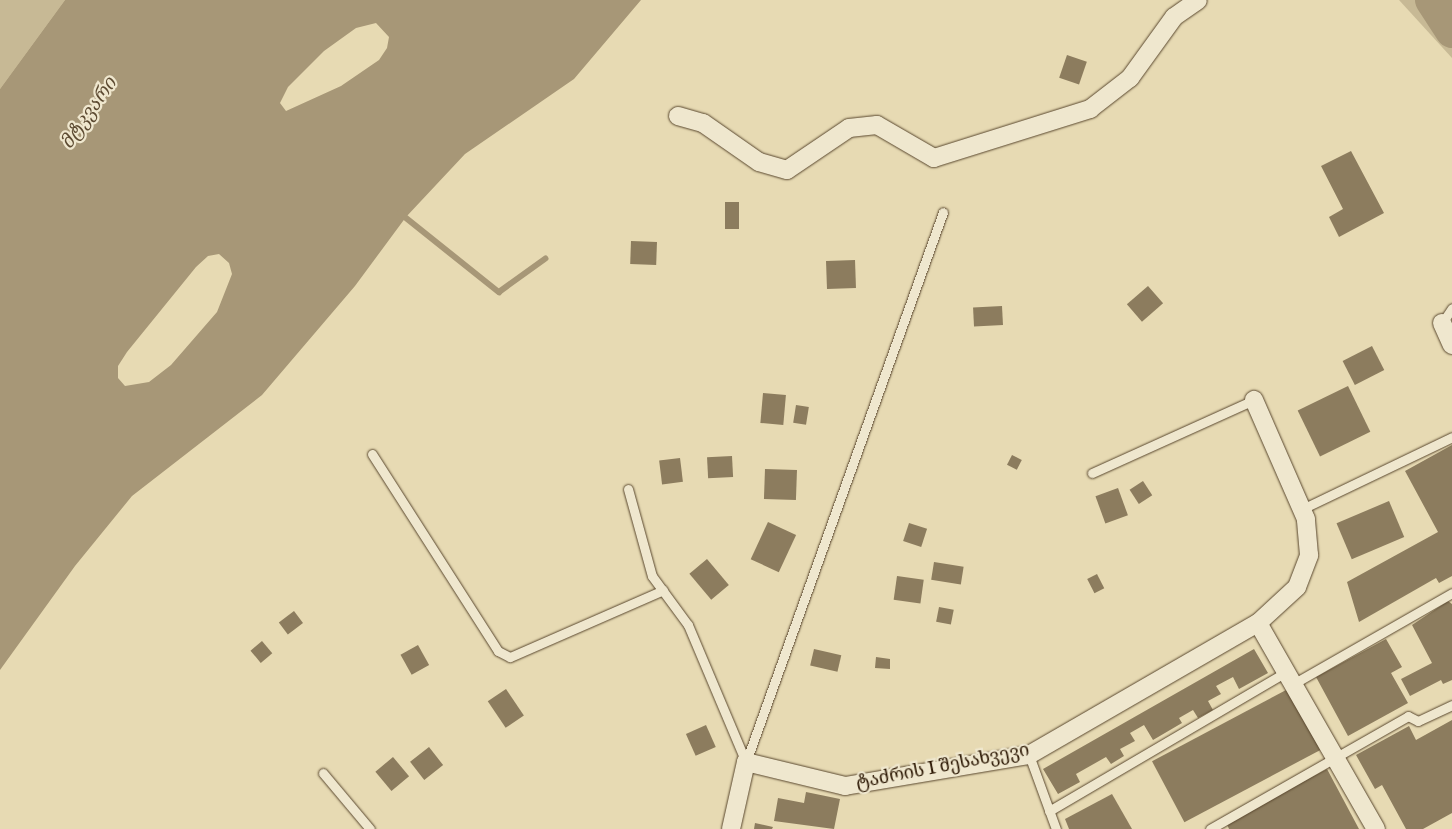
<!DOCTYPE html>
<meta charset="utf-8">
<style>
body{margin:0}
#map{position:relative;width:1452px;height:829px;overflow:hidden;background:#e7dab3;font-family:"IM FELL English","Noto Serif Georgian",serif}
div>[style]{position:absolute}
.green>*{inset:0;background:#c7b995}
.water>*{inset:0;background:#a79777}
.stream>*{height:5.5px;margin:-2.75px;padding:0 2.75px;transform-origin:2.75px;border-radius:2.75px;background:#a79777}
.river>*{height:34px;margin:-17px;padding:0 17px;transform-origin:17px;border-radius:17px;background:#a79777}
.building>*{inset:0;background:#8c7c5e;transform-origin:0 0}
.roads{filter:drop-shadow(0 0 1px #59472e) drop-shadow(0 0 1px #59472e)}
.service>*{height:9px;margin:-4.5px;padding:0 4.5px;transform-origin:4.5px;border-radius:4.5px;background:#efe7ce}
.minor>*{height:18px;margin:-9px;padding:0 9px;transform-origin:9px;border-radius:9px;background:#efe7ce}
span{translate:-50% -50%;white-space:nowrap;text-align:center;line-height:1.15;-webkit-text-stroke:4.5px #efe7ce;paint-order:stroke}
.street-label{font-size:18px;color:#2a1602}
.water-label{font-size:19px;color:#5c4a31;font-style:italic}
</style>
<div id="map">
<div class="green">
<div style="clip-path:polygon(0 0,65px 0,0 89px)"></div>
<div style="clip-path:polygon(1399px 0,1452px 0,1452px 58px)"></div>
</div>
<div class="water">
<div style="clip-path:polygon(evenodd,65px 0,641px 0,574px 79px,465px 154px,406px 217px,355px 286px,262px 395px,132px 496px,75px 566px,0 670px,0 89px,65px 0,376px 23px,389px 37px,387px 48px,379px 60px,341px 86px,286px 111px,280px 103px,288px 87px,324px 51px,356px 28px,376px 23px,65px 0,219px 254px,229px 263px,232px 274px,217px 312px,171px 365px,149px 382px,125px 386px,118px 378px,118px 366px,127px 352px,196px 267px,208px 256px,219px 254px)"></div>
</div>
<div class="stream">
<div style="left:400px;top:213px;width:127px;rotate:38.6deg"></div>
<div style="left:499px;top:292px;width:57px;rotate:-35.7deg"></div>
</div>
<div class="river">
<div style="left:1432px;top:0;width:37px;rotate:57deg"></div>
</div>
<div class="building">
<div style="left:1067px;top:55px;width:21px;height:24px;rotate:19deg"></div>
<div style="clip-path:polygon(1351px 151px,1384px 213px,1339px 237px,1329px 217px,1343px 209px,1321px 166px)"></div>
<div style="left:725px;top:202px;width:14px;height:27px"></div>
<div style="left:631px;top:241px;width:26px;height:23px;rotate:2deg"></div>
<div style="left:855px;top:260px;width:28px;height:29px;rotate:88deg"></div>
<div style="left:1148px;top:286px;width:23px;height:28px;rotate:49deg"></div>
<div style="left:1002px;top:306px;width:19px;height:29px;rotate:87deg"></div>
<div style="left:1372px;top:346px;width:27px;height:33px;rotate:63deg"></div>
<div style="left:1348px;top:386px;width:51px;height:56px;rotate:64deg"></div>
<div style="left:763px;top:393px;width:23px;height:30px;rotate:5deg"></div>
<div style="left:796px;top:405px;width:13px;height:18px;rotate:9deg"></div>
<div style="clip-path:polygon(1452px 445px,1452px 576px,1439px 583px,1436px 578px,1359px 622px,1347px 582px,1438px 532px,1405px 471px)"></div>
<div style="left:1012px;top:455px;width:11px;height:11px;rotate:27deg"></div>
<div style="left:732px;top:456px;width:21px;height:25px;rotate:87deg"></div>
<div style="left:680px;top:458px;width:24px;height:21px;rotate:83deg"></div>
<div style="left:765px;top:469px;width:32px;height:30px;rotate:2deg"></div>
<div style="left:1143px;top:481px;width:17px;height:16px;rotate:57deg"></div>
<div style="left:1118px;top:488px;width:29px;height:24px;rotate:70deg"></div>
<div style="left:1389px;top:501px;width:39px;height:57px;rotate:67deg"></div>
<div style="left:768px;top:522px;width:31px;height:41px;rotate:25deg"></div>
<div style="left:909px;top:523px;width:19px;height:19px;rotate:18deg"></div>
<div style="left:707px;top:559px;width:34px;height:23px;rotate:50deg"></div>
<div style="left:934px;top:562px;width:30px;height:18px;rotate:9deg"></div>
<div style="left:1097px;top:574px;width:16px;height:11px;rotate:63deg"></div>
<div style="left:897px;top:576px;width:27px;height:24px;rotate:8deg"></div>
<div style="clip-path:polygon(1448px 601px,1452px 604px,1452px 680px,1443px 684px,1441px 680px,1410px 696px,1401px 679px,1432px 663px,1412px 625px)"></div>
<div style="left:939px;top:607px;width:15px;height:15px;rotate:11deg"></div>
<div style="left:294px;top:611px;width:15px;height:19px;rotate:53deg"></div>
<div style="clip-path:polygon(1386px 639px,1402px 667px,1391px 673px,1408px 703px,1348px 736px,1316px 677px)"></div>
<div style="left:262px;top:641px;width:16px;height:15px;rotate:50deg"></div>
<div style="left:418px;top:645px;width:23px;height:20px;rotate:61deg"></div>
<div style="left:814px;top:649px;width:28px;height:17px;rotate:13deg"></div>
<div style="clip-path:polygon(1254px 649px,1268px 673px,1239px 689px,1233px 677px,1216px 686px,1221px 694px,1208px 701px,1213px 710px,1198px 718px,1193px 710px,1179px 718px,1182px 723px,1153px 740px,1144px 725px,1130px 733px,1135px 741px,1120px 749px,1124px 756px,1111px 764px,1106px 757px,1076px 774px,1080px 782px,1058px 794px,1043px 769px)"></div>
<div style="clip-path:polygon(876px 657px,890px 659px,890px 669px,875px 668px)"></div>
<div style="left:506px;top:689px;width:32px;height:22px;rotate:56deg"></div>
<div style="left:1288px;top:689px;width:69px;height:154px;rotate:62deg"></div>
<div style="clip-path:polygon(1452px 720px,1452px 813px,1423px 829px,1406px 829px,1382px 785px,1375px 789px,1356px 755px,1409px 726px,1416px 740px)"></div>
<div style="left:706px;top:725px;width:24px;height:22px;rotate:66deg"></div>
<div style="left:429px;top:747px;width:23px;height:24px;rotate:52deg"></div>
<div style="left:393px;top:757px;width:25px;height:23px;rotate:50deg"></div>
<div style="clip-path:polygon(1327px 769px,1359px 829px,1229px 829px,1226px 822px)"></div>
<div style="clip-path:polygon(806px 792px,840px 799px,834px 829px,774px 821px,778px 798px,804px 803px)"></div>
<div style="clip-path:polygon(1112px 794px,1132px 829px,1069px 829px,1065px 819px)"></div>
<div style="clip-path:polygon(755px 823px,773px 827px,772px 829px,754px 829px)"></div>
</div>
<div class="roads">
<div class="service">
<div style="left:1442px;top:323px;width:18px;rotate:-56deg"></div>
<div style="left:372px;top:454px;width:234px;rotate:57.4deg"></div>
<div style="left:498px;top:651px;width:13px;rotate:27deg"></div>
<div style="left:510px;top:657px;width:167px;rotate:-23.6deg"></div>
<div style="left:1092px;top:473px;width:178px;rotate:-24.3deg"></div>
<div style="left:628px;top:489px;width:90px;rotate:74.6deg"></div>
<div style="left:652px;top:576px;width:61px;rotate:53.7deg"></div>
<div style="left:688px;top:625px;width:149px;rotate:67.1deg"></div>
<div style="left:1302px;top:509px;width:166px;rotate:-25.6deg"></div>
<div style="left:1293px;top:684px;width:183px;rotate:-29.8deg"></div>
<div style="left:1029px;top:755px;width:79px;rotate:70deg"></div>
<div style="left:746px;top:762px;width:584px;rotate:-70.29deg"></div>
<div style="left:323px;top:773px;width:73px;rotate:50deg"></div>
<div style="left:1049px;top:811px;width:275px;rotate:-30.4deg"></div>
<div style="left:1210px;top:829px;width:228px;rotate:-29.7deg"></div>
<div style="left:1408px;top:716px;width:11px;rotate:27deg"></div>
<div style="left:1418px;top:721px;width:38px;rotate:-25deg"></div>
</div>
<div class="minor">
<div style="left:678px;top:116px;width:26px;rotate:16deg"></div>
<div style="left:703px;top:123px;width:68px;rotate:34.9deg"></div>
<div style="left:759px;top:162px;width:29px;rotate:16deg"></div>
<div style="left:787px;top:170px;width:75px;rotate:-34.1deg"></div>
<div style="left:849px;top:128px;width:28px;rotate:-6deg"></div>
<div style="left:877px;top:125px;width:66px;rotate:30.1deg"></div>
<div style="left:934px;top:158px;width:164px;rotate:-17.4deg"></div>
<div style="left:1090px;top:109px;width:51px;rotate:-37.8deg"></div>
<div style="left:1130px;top:78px;width:75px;rotate:-54.2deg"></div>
<div style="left:1174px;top:17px;width:29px;rotate:-35deg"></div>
<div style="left:1442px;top:323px;width:24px;rotate:66deg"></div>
<div style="left:1258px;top:623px;width:237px;rotate:60.2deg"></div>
<div style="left:731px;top:829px;width:69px;rotate:-77.4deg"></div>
<div style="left:746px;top:762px;width:102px;rotate:13.6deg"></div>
<div style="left:845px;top:786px;width:187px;rotate:-9.6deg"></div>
<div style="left:1029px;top:755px;width:264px;rotate:-30deg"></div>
<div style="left:1258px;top:623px;width:53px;rotate:-42.7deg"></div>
<div style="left:1297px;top:587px;width:34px;rotate:-69deg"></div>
<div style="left:1309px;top:555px;width:36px;rotate:-95deg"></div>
<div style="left:1306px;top:519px;width:130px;rotate:-113.6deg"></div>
</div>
</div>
<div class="street-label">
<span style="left:943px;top:768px;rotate:-11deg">ტაძრის I შესახვევი</span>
</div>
<div class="water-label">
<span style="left:90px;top:114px;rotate:-55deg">მტკვარი</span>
</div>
</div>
